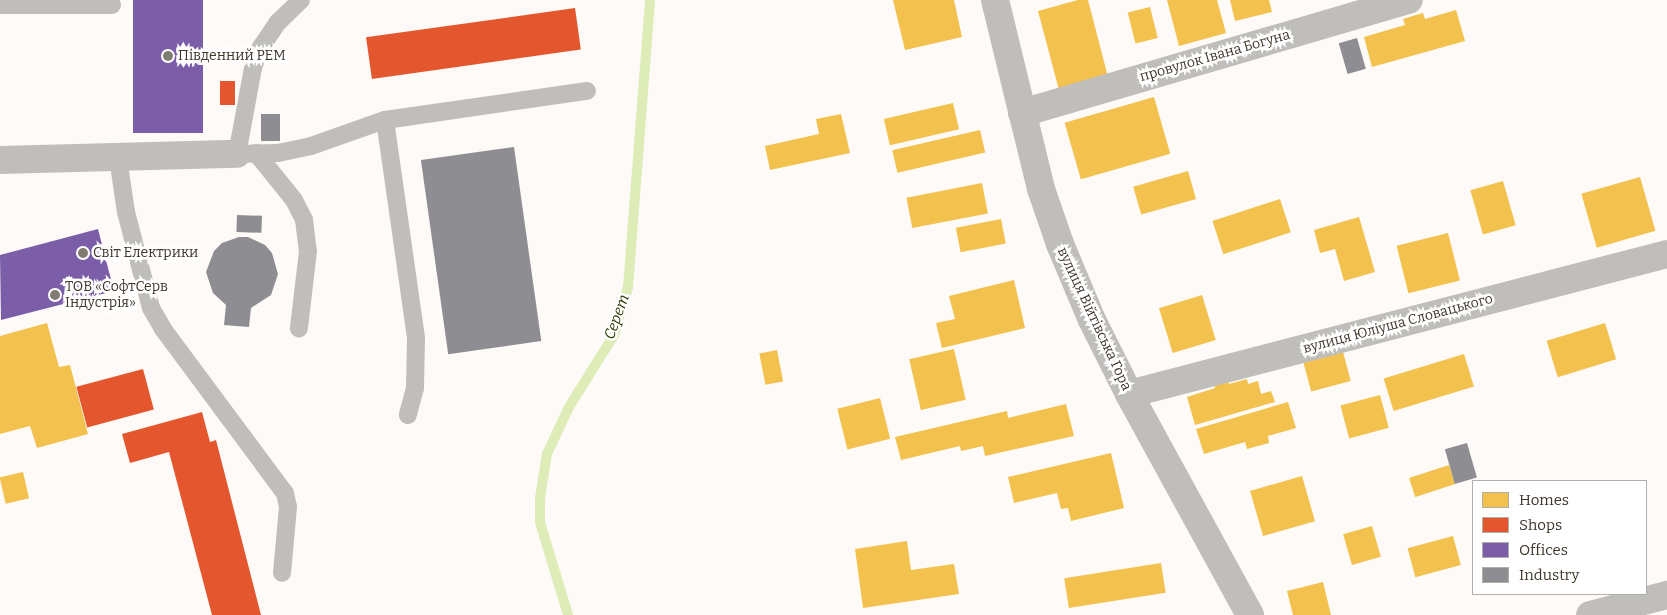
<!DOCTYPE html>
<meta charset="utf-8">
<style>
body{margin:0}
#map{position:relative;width:1667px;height:615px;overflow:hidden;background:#fdfaf7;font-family:Bitter,serif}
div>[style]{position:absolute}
.homes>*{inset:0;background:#f2c14e;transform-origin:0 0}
.shops>*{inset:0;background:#e4572e;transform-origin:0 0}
.offices>*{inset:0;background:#7b5ea7;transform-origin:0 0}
.industry>*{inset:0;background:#8d8d92;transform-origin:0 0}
.stream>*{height:10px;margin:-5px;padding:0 5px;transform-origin:5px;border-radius:5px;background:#deedb8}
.service>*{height:18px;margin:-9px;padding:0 9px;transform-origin:9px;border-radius:9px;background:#c0bebb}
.minor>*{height:28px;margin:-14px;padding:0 14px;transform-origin:14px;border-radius:14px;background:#c0bebb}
.tertiary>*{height:28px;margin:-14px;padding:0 14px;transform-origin:14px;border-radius:14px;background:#c0bebb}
.dots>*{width:14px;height:14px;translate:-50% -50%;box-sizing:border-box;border:2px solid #fff;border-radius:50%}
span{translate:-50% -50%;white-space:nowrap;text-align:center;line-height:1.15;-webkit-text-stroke:5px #fff;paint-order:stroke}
.poi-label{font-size:14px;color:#3f362b}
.left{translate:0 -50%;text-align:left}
.street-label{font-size:14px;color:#3f362b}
.water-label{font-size:15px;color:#2c3901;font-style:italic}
.legend{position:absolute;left:1472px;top:480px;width:175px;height:115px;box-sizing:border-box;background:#fff;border:1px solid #b2afaa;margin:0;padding:6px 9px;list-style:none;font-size:15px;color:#3f362b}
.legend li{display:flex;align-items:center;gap:10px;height:25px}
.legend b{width:25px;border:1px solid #b2afaa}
</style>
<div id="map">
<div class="homes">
<div style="clip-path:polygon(893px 0,954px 0,962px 37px,905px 50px)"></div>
<div style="clip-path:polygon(1078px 0,1088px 0,1108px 77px,1059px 90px,1038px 11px)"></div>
<div style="clip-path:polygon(1167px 0,1217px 0,1226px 33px,1179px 46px)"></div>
<div style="clip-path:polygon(1230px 0,1269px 0,1272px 12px,1235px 21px)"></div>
<div style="left:1150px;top:7px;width:32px;height:23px;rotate:76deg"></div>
<div style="clip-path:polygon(1456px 10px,1465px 41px,1372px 67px,1364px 37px,1405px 25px,1403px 19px,1423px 13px,1425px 19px)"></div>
<div style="left:1154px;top:97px;width:59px;height:93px;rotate:74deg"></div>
<div style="left:953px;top:103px;width:27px;height:71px;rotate:77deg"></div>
<div style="clip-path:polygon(841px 114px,850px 153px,770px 170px,765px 146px,819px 134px,816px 119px)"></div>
<div style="left:980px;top:130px;width:23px;height:90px;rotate:77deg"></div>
<div style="left:1188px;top:171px;width:29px;height:57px;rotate:74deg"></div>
<div style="left:1640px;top:177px;width:56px;height:61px;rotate:74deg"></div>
<div style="left:1503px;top:181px;width:46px;height:34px;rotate:74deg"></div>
<div style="left:982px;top:183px;width:31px;height:77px;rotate:79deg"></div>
<div style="left:1280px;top:199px;width:35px;height:71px;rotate:72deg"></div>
<div style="clip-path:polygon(1359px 217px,1375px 272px,1344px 281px,1335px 249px,1320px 253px,1314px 230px)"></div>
<div style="left:1001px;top:219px;width:25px;height:46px;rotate:79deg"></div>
<div style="left:1448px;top:233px;width:49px;height:53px;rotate:76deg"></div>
<div style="clip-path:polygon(1014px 280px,1025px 328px,942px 348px,936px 323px,955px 319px,949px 296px)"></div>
<div style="left:1202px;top:295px;width:47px;height:45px;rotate:73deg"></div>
<div style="clip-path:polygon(47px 323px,59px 367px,70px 365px,88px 434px,37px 448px,30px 426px,0 434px,0 336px)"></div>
<div style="left:1605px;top:323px;width:38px;height:61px;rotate:73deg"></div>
<div style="left:954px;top:349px;width:52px;height:46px;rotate:77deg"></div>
<div style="left:777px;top:350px;width:32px;height:18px;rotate:79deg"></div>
<div style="left:1343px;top:352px;width:30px;height:41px;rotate:75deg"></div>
<div style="left:1464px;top:354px;width:34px;height:84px;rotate:73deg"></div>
<div style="clip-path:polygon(1228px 379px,1229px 384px,1247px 379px,1248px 384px,1258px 381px,1261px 394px,1271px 391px,1275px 402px,1195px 425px,1187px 397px,1215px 388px,1214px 383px)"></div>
<div style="left:1380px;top:395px;width:34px;height:41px;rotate:75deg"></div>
<div style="left:880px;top:398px;width:42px;height:44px;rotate:76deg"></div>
<div style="clip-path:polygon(1288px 402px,1296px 428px,1268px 436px,1269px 443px,1247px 449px,1245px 442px,1204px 454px,1196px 429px)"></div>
<div style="clip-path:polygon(1066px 404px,1074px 436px,985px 456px,983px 446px,961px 451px,960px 446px,901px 460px,895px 437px,1007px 411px,1008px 418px)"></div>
<div style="clip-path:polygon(1111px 453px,1124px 508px,1071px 521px,1068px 508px,1061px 509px,1057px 493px,1014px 503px,1008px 477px)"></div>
<div style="left:1449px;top:465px;width:20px;height:42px;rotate:72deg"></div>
<div style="left:23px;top:472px;width:27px;height:24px;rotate:77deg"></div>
<div style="left:1302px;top:476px;width:47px;height:54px;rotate:74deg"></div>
<div style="left:1372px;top:526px;width:32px;height:30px;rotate:74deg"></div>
<div style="left:1453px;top:536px;width:30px;height:47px;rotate:75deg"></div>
<div style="clip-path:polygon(907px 541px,911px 570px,954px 564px,959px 594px,863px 608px,855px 549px)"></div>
<div style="left:1161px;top:563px;width:30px;height:98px;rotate:81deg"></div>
<div style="clip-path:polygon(1323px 582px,1331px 615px,1293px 615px,1287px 591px)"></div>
</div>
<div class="shops">
<div style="left:575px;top:8px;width:42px;height:211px;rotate:82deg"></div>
<div style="left:220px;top:81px;width:15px;height:24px"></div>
<div style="left:143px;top:369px;width:42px;height:69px;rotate:75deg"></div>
<div style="clip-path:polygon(202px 412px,210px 442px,216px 440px,261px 615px,212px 615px,169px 452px,130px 463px,122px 434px)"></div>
</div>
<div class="offices">
<div style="left:133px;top:0;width:70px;height:133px"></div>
<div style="clip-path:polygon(98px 229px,114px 291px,1px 320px,0 255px)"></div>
</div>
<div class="industry">
<div style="left:1357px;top:38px;width:32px;height:19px;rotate:74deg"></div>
<div style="left:261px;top:114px;width:19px;height:27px"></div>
<div style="left:514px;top:147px;width:196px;height:94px;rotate:82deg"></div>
<div style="left:237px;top:215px;width:25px;height:17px;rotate:2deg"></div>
<div style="clip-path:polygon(239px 237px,248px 237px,265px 245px,272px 253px,278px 274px,271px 295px,251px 308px,249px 327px,224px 325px,226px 305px,213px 293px,206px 272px,214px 251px,222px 243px)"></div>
<div style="left:1467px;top:443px;width:36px;height:23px;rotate:74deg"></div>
</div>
<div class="stream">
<div style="left:568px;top:615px;width:97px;rotate:-106.8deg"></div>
<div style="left:540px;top:522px;width:24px;rotate:-90deg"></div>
<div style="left:540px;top:498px;width:45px;rotate:-81deg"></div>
<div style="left:547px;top:454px;width:52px;rotate:-64.9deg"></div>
<div style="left:569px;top:407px;width:85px;rotate:-58deg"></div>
<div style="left:614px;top:335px;width:50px;rotate:-73.7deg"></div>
<div style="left:628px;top:287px;width:288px;rotate:-85.6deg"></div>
</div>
<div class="service">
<div style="left:301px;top:0;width:32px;rotate:136deg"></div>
<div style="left:278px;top:22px;width:30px;rotate:124deg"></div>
<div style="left:261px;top:47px;width:22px;rotate:111deg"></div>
<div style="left:253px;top:68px;width:87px;rotate:100.5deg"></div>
<div style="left:237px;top:154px;width:41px;rotate:-1.4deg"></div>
<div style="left:278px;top:153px;width:34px;rotate:-12deg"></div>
<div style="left:311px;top:146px;width:78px;rotate:-19.4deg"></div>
<div style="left:385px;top:120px;width:204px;rotate:-8.2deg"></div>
<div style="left:0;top:5px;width:112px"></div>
<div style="left:385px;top:120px;width:221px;rotate:81.9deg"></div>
<div style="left:416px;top:339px;width:49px;rotate:91.2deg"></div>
<div style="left:415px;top:388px;width:28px;rotate:105deg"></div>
<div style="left:256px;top:153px;width:60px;rotate:51deg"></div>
<div style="left:294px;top:200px;width:22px;rotate:63deg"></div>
<div style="left:304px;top:220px;width:31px;rotate:83deg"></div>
<div style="left:308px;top:251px;width:78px;rotate:96.7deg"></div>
<div style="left:118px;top:158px;width:55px;rotate:81.6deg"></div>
<div style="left:126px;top:212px;width:99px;rotate:75.4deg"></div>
<div style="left:151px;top:308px;width:24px;rotate:60deg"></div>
<div style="left:163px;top:329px;width:204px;rotate:53.4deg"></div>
<div style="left:285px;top:493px;width:14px;rotate:78deg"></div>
<div style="left:288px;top:507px;width:66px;rotate:95.2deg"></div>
</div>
<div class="minor">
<div style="left:1022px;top:113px;width:403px;rotate:-16.3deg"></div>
<div style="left:0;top:160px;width:237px;rotate:-1.5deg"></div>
<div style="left:1129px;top:394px;width:556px;rotate:-14.59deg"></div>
<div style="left:1590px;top:615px;width:80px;rotate:-14.6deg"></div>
</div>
<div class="tertiary">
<div style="left:995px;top:0;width:195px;rotate:76.3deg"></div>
<div style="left:1041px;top:189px;width:58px;rotate:70.9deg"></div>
<div style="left:1060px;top:244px;width:82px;rotate:67.2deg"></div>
<div style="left:1092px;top:320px;width:83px;rotate:63.4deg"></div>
<div style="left:1129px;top:394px;width:252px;rotate:61.3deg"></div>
</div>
<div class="dots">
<div style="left:168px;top:56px;background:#827b72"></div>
<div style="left:83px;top:253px;background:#827b72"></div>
<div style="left:55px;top:295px;background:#827b72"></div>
</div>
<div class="poi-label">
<span class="left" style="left:178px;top:56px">Південний РЕМ</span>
<span class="left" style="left:93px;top:253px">Світ Електрики</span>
<span class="left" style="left:65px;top:295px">ТОВ «СофтСерв<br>Індустрія»</span>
</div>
<div class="street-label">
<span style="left:1215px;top:56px;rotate:-16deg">провулок Івана Богуна</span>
<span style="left:1094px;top:319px;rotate:65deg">вулиця Війтівська Гора</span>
<span style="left:1398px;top:324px;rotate:-15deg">вулиця Юліуша Словацького</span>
</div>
<div class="water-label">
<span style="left:617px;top:317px;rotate:-70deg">Серет</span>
</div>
<ul class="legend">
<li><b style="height:14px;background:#f2c14e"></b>Homes</li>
<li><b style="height:14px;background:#e4572e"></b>Shops</li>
<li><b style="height:14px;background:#7b5ea7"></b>Offices</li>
<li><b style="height:14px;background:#8d8d92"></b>Industry</li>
</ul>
</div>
